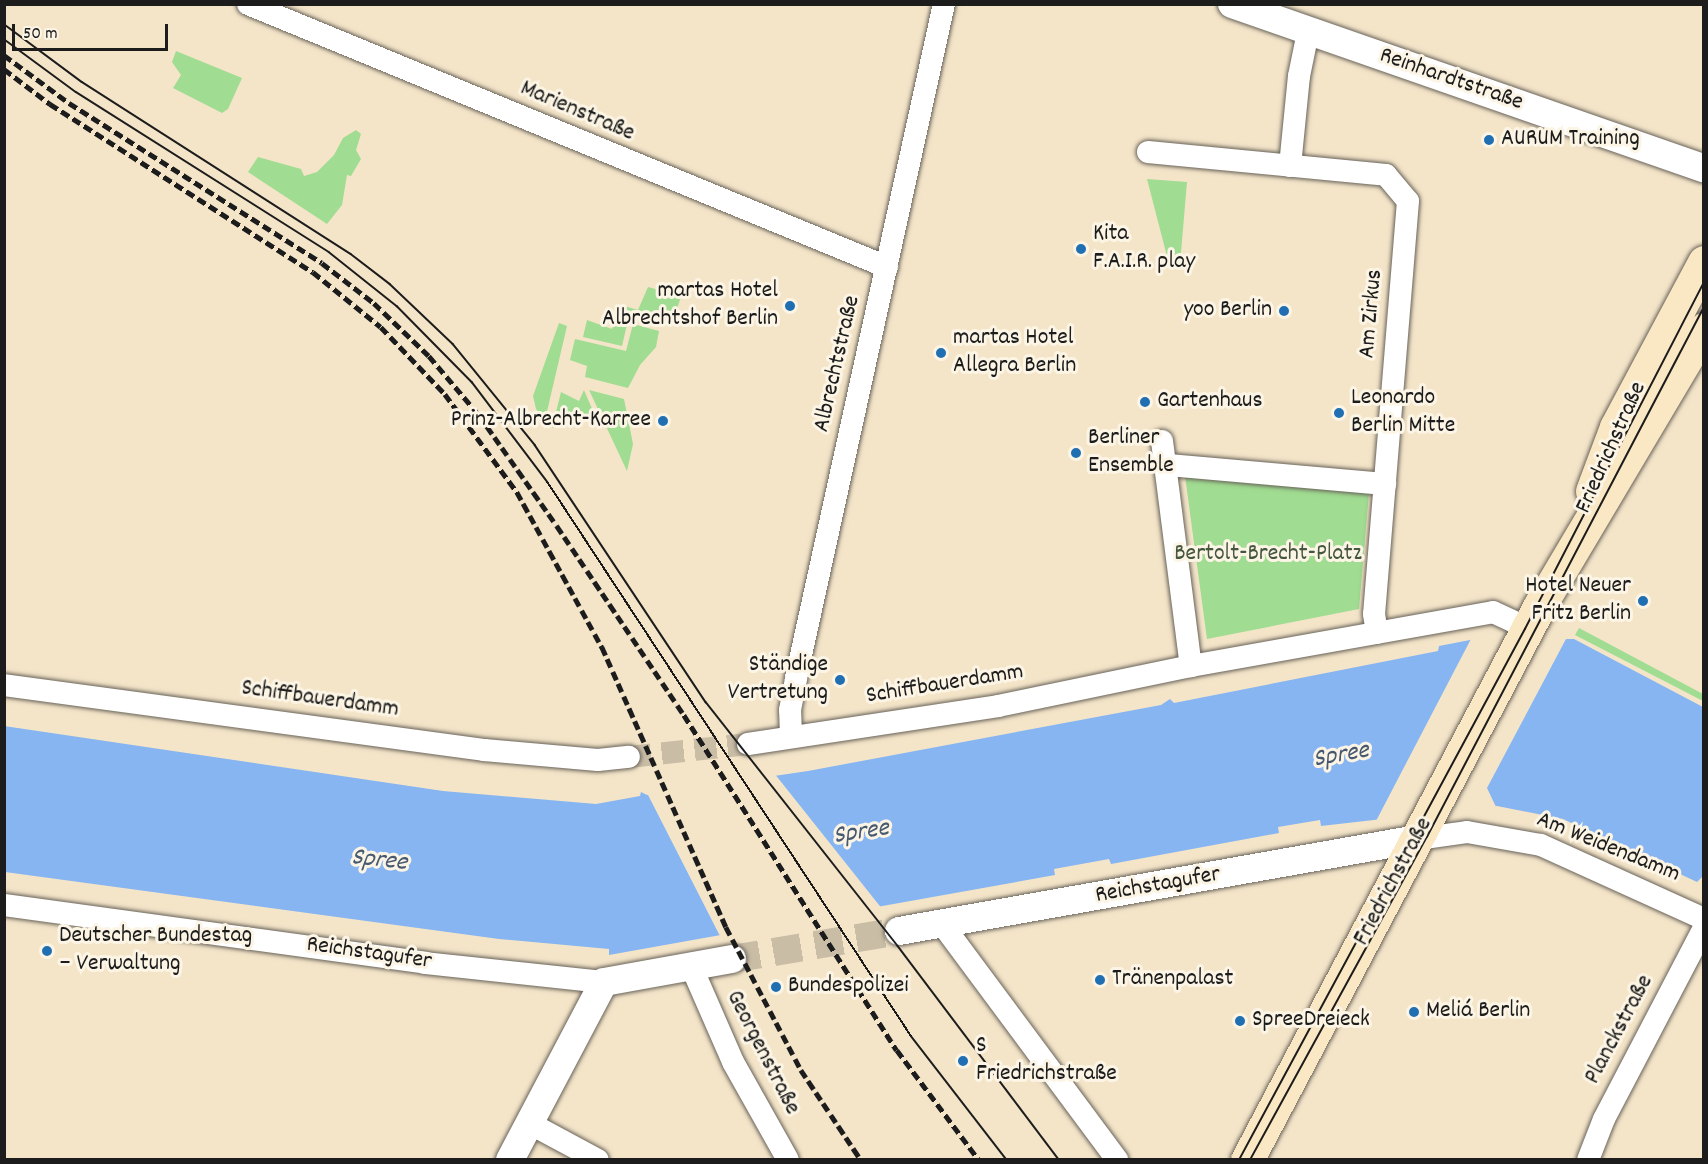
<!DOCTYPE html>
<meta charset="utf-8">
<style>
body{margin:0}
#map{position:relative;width:1708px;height:1164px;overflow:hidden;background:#f4e5c9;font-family:Dekko,sans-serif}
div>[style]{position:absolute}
.green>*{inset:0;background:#a0dc91}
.water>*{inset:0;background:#86b5f1}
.pier>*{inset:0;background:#f4e5c9}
.minor-tunnel>*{height:22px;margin-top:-11px;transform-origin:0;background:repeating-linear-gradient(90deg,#c9bda6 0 22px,transparent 0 33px)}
.tertiary-tunnel>*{height:28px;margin-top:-14px;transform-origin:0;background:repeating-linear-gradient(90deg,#c9bda6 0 28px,transparent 0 42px)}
.roads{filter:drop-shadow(0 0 2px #686259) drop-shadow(0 0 2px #686259)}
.minor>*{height:22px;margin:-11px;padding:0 11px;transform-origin:11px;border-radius:11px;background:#fff}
.tertiary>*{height:28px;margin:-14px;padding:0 14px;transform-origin:14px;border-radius:14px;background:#fff}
.secondary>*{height:33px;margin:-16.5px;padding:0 16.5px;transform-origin:16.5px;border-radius:16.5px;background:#fae7c3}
.tram>*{height:1.5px;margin:-0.75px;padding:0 0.75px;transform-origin:0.75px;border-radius:0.75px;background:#1c1c1c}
.rail>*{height:4.5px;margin-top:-2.25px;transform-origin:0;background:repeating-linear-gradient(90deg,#1c1c1c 0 9px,transparent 0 13.5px)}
.dots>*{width:16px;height:16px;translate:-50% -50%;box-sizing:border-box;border:3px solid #fcf5e5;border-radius:50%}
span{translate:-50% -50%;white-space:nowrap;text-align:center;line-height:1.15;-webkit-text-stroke:6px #fcf5e5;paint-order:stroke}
.street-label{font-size:24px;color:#1c1c1c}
.poi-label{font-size:24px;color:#1c1c1c}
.left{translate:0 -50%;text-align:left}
.right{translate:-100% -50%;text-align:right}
.park-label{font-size:24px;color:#44563f}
.water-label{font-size:26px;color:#465971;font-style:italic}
.frame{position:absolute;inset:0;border:6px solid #1c1c1c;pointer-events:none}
.scale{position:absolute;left:12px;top:24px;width:156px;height:27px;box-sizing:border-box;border:3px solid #1c1c1c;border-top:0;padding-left:8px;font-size:18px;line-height:21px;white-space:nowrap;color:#1c1c1c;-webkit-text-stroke:4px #fcf5e5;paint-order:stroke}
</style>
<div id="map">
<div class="green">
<div style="clip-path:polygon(176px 51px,242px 78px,228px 109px,222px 113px,173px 88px,181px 75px,172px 62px)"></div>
<div style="clip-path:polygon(356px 130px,361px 134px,356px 150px,361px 159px,351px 176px,347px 175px,342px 205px,327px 224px,248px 172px,258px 157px,301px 169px,304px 176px,317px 172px,334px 155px,343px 138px)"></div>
<div style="clip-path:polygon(1147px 179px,1187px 182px,1180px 264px,1169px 264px)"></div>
<div style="clip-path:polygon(668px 283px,673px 291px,682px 294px,671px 326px,629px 316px,622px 346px,583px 337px,587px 320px,612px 329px,621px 305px,638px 310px,648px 287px,659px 290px)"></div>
<div style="clip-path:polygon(559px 323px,567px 326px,545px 420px,536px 409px,533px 396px)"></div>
<div style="clip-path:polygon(633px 324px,659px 331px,656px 347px,640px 365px,628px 388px,585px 377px,587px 366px,570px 360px,575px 339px,626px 351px)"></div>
<div style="clip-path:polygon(584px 390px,596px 418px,591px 420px,588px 415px,552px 428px,561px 392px,579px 401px)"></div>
<div style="clip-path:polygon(589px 390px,624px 399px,633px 444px,627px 471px)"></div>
<div style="clip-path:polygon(1185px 476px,1369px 493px,1359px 609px,1207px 639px)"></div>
<div style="clip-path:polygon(1579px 628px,1703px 694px,1703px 701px,1575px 635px)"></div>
</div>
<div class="water">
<div style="clip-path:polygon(1574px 639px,1703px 707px,1703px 876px,1697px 882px,1563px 819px,1497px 806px,1321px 826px,1320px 820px,1278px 827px,1279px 833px,1111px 864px,1109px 859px,1054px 869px,1055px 875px,609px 955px,609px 949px,499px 939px,5px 872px,4px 726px,443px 791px,596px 804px,640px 796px,641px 792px,647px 795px,808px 771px,1161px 705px,1170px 699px,1174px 703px,1438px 651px,1439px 646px,1470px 640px)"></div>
</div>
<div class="pier">
<div style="clip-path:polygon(1472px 637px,1567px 637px,1487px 788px,1497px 809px,1376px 821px)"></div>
<div style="clip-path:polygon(774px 773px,883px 910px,722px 940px,645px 789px,648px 792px)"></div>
</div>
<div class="minor-tunnel">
<div style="left:629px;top:757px;width:120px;rotate:-6.2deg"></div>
</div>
<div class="tertiary-tunnel">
<div style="left:732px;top:959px;width:169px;rotate:-9.5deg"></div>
</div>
<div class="roads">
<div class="minor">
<div style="left:248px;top:4px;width:691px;rotate:22.37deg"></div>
<div style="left:1148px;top:152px;width:239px;rotate:5.5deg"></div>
<div style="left:1386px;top:175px;width:34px;rotate:50deg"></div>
<div style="left:1408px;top:201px;width:414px;rotate:94.7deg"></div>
<div style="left:1374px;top:614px;width:19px;rotate:81deg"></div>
<div style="left:1290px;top:166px;width:90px;rotate:-84.3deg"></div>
<div style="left:1299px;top:76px;width:45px;rotate:-78.4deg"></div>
<div style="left:1162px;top:441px;width:227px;rotate:82.7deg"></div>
<div style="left:1168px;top:465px;width:218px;rotate:5deg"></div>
<div style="left:4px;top:685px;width:484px;rotate:7.7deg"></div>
<div style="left:484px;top:750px;width:114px;rotate:5deg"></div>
<div style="left:598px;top:760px;width:31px;rotate:-6deg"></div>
<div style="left:791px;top:736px;width:26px;rotate:-92deg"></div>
<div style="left:790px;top:710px;width:33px;rotate:-79deg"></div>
<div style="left:796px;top:678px;width:690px;rotate:-77.62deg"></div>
<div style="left:748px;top:744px;width:253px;rotate:-8.6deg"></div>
<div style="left:998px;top:706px;width:197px;rotate:-11.7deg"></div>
<div style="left:1191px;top:666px;width:307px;rotate:-10.1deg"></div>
<div style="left:1493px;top:612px;width:38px;rotate:25deg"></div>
<div style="left:1417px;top:839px;width:50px;rotate:-8deg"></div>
<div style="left:1467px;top:832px;width:75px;rotate:10deg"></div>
<div style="left:1541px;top:845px;width:179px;rotate:24.4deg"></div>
<div style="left:4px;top:905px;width:425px;rotate:7.8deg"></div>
<div style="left:425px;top:963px;width:180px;rotate:6.1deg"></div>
<div style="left:942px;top:924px;width:294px;rotate:53.4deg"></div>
<div style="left:692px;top:968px;width:103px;rotate:66.4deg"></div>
<div style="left:733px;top:1062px;width:112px;rotate:60.7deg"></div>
<div style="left:529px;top:1123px;width:78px;rotate:28.2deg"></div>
<div style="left:1588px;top:1160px;width:44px;rotate:-68.7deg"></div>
<div style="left:1604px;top:1119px;width:216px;rotate:-62.4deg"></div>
</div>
<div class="tertiary">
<div style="left:1232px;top:4px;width:500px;rotate:19.2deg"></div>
<div style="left:899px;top:931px;width:526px;rotate:-10.07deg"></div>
<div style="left:510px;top:1160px;width:201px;rotate:-62.2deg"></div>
<div style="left:604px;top:982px;width:130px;rotate:-10.2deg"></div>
</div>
<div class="secondary">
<div style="left:1592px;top:491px;width:68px;rotate:-69.4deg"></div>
<div style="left:1616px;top:427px;width:187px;rotate:-61.9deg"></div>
<div style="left:1247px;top:1160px;width:628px;rotate:-62.17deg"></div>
<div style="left:1540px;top:605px;width:321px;rotate:-59.3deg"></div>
</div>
</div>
<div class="tram">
<div style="left:4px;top:24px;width:97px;rotate:36.6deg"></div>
<div style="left:82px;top:82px;width:319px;rotate:32.6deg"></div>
<div style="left:351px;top:254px;width:49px;rotate:37.6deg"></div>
<div style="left:390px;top:284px;width:87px;rotate:43.6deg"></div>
<div style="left:453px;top:344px;width:130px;rotate:50.9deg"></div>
<div style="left:535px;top:445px;width:309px;rotate:56.4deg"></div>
<div style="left:706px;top:702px;width:310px;rotate:51.8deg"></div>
<div style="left:898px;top:946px;width:268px;rotate:53deg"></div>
<div style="left:4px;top:39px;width:89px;rotate:36.4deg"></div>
<div style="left:76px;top:92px;width:299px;rotate:32.3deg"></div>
<div style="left:329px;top:252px;width:87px;rotate:38.5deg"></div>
<div style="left:397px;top:306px;width:107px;rotate:45.4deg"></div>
<div style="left:472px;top:382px;width:124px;rotate:52.9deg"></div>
<div style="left:547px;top:481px;width:665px;rotate:56.72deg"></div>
<div style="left:912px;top:1037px;width:155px;rotate:52.3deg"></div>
<div style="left:1239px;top:1160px;width:603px;rotate:-61.69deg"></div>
<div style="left:1525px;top:629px;width:390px;rotate:-62.7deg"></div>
<div style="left:1250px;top:1160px;width:368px;rotate:-61.3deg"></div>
<div style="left:1427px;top:837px;width:598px;rotate:-62.41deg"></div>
</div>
<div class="rail">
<div style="left:4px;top:55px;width:81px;rotate:36.4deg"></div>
<div style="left:69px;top:103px;width:299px;rotate:32.3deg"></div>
<div style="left:322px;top:263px;width:66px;rotate:37.6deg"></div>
<div style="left:374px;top:303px;width:76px;rotate:43.9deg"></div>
<div style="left:429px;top:356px;width:77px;rotate:49.7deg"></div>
<div style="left:479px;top:415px;width:136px;rotate:54.9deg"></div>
<div style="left:557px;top:526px;width:228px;rotate:56.1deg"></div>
<div style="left:684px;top:715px;width:397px;rotate:57.6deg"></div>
<div style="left:897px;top:1050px;width:137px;rotate:53.3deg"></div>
<div style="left:4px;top:69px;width:58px;rotate:37.3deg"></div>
<div style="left:50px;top:104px;width:312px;rotate:32.6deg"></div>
<div style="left:313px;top:272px;width:87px;rotate:39deg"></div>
<div style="left:381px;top:327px;width:93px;rotate:46.3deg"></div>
<div style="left:445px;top:394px;width:122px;rotate:53.7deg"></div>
<div style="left:517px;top:492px;width:177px;rotate:61.3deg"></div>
<div style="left:602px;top:647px;width:306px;rotate:66.1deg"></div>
<div style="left:726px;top:927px;width:161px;rotate:62.3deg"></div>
<div style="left:801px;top:1070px;width:108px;rotate:56.3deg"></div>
</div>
<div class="dots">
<div style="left:1489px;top:140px;background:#1f6fb2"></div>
<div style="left:1081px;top:249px;background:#1f6fb2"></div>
<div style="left:790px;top:306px;background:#1f6fb2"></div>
<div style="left:1284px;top:311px;background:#1f6fb2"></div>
<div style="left:941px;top:353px;background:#1f6fb2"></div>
<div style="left:1145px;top:402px;background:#1f6fb2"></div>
<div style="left:1339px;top:413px;background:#1f6fb2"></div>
<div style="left:663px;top:421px;background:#1f6fb2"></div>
<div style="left:1076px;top:453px;background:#1f6fb2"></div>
<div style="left:1643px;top:601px;background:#1f6fb2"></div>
<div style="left:840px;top:680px;background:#1f6fb2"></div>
<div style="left:47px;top:951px;background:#1f6fb2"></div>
<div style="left:1100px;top:980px;background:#1f6fb2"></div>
<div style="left:776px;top:987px;background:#1f6fb2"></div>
<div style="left:1414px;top:1012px;background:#1f6fb2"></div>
<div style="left:1240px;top:1021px;background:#1f6fb2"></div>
<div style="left:963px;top:1061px;background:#1f6fb2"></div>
</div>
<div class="street-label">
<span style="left:1451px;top:80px;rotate:19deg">Reinhardtstraße</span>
<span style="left:577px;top:112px;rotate:23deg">Marienstraße</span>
<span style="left:1372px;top:314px;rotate:-85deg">Am Zirkus</span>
<span style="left:838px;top:364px;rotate:-77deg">Albrechtstraße</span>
<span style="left:1612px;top:448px;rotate:-66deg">Friedrichstraße</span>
<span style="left:945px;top:685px;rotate:-9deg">Schiffbauerdamm</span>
<span style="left:320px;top:700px;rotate:8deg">Schiffbauerdamm</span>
<span style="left:1608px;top:848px;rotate:22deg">Am Weidendamm</span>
<span style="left:1394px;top:882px;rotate:-62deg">Friedrichstraße</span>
<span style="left:1158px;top:886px;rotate:-10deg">Reichstagufer</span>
<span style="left:369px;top:954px;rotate:8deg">Reichstagufer</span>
<span style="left:1620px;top:1030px;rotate:-62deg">Planckstraße</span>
<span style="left:762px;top:1053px;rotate:63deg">Georgenstraße</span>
</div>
<div class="poi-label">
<span class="left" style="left:1501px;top:140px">AURUM Training</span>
<span class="left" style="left:1093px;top:249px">Kita<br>F.A.I.R. play</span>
<span class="right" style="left:778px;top:306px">martas Hotel<br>Albrechtshof Berlin</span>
<span class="right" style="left:1272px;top:311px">yoo Berlin</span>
<span class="left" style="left:953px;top:353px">martas Hotel<br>Allegra Berlin</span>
<span class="left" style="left:1351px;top:413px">Leonardo<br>Berlin Mitte</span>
<span class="left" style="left:1157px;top:402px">Gartenhaus</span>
<span class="right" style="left:651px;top:421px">Prinz-Albrecht-Karree</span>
<span class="left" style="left:1088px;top:453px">Berliner<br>Ensemble</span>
<span class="right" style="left:1631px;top:601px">Hotel Neuer<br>Fritz Berlin</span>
<span class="right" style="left:828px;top:680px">Ständige<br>Vertretung</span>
<span class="left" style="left:59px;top:951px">Deutscher Bundestag<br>– Verwaltung</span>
<span class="left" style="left:1112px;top:980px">Tränenpalast</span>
<span class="left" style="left:788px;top:987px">Bundespolizei</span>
<span class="left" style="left:1426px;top:1012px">Meliá Berlin</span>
<span class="left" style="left:1252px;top:1021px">SpreeDreieck</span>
<span class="left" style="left:976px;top:1061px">S<br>Friedrichstraße</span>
</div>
<div class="park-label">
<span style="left:1268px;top:555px">Bertolt-Brecht-Platz</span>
</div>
<div class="water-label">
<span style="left:1341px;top:756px;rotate:-10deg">Spree</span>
<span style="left:861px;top:833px;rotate:-9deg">Spree</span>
<span style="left:379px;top:861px;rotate:6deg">Spree</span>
</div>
<div class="frame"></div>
<div class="scale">50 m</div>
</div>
